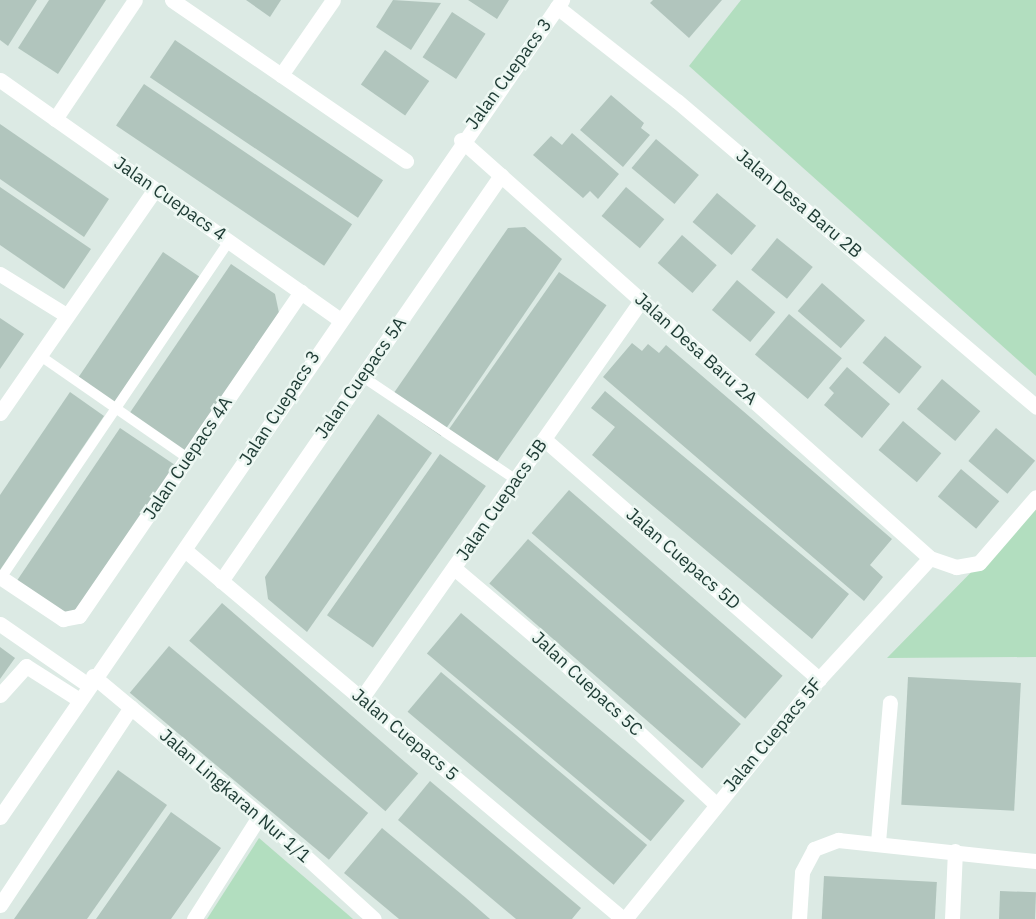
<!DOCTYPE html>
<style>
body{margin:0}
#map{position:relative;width:1036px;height:919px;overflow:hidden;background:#dceae4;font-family:"IBM Plex Sans",sans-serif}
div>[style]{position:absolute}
.green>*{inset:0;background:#b2debf}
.building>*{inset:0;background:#b1c5bd;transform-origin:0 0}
.lane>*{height:10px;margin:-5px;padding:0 5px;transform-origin:5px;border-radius:5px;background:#fff}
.street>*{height:15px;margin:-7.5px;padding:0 7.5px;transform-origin:7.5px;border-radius:7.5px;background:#fff}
span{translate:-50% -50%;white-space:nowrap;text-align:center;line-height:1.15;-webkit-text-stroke:5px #ecf7f2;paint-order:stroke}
.street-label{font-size:18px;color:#1d3a33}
</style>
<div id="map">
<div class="green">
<div style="clip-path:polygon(741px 0,1036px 0,1036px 376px,689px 66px)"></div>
<div style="clip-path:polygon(1036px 505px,1036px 657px,887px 658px,989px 554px)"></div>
<div style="clip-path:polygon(259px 838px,353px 919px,207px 919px)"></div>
</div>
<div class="building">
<div style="clip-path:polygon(0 0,37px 0,8px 46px,0 40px)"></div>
<div style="clip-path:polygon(49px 0,106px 0,58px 74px,18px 48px)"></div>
<div style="clip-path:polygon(246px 0,281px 0,270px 17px)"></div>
<div style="clip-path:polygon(393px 0,441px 3px,411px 50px,376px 27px)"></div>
<div style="clip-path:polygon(468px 0,509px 0,497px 19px)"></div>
<div style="clip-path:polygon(653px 0,722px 0,689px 38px,650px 3px)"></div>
<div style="left:452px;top:12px;width:40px;height:54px;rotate:33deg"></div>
<div style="left:175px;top:40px;width:251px;height:45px;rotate:34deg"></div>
<div style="left:385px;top:50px;width:54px;height:42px;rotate:35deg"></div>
<div style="left:144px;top:84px;width:251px;height:50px;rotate:34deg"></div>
<div style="clip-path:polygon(611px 95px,644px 123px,641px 128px,650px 135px,623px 167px,580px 130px)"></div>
<div style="clip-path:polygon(0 124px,109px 199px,84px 237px,0 179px)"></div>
<div style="clip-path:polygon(572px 133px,619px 174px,598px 199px,590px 191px,583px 198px,533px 155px,551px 136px,562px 145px)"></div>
<div style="left:656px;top:139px;width:56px;height:38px;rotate:40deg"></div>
<div style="clip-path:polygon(0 187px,91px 249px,64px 289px,0 245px)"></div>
<div style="left:626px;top:187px;width:50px;height:38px;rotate:40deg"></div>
<div style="left:717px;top:193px;width:51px;height:38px;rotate:40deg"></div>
<div style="clip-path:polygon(525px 227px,562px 259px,441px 436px,389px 400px,508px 228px)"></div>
<div style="left:682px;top:235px;width:46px;height:37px;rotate:41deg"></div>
<div style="left:777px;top:238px;width:46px;height:41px;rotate:39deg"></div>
<div style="left:163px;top:252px;width:45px;height:152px;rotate:34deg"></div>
<div style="clip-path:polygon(231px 264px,275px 294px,279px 313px,185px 453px,129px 414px)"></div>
<div style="left:559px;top:272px;width:58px;height:198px;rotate:35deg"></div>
<div style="left:737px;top:280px;width:50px;height:39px;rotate:40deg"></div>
<div style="left:822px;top:283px;width:57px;height:37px;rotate:41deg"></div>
<div style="left:789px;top:314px;width:69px;height:53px;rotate:40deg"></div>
<div style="clip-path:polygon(0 318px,24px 334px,0 369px)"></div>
<div style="left:885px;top:336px;width:48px;height:35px;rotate:40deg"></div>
<div style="clip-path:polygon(632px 343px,642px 351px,648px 344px,659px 353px,666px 345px,892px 539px,870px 565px,883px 577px,864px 601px,603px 377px)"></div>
<div style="clip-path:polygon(847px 367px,890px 404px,862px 438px,824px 405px,834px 393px,829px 388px)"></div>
<div style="left:942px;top:379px;width:50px;height:39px;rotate:40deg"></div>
<div style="clip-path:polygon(605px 391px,849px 594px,812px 639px,592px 455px,615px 427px,591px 408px)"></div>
<div style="clip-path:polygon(70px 392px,104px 416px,0 570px,0 495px)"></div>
<div style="clip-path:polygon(378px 414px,432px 453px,307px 632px,268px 599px,265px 577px)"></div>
<div style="left:903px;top:421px;width:50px;height:38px;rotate:40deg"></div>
<div style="left:120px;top:428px;width:69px;height:185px;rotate:34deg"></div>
<div style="left:996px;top:428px;width:51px;height:43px;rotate:40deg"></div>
<div style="left:440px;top:454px;width:56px;height:197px;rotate:35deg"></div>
<div style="left:961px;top:469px;width:50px;height:36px;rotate:40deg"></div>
<div style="left:569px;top:490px;width:283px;height:57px;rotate:41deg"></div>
<div style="left:528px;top:539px;width:282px;height:59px;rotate:41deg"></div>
<div style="left:222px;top:603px;width:260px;height:50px;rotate:41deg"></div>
<div style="left:461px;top:613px;width:292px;height:53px;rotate:40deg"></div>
<div style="left:169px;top:646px;width:260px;height:61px;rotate:40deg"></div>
<div style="clip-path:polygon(0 647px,15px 658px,0 679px)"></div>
<div style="left:441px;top:672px;width:269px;height:52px;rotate:40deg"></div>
<div style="left:908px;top:677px;width:113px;height:128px;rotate:3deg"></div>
<div style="clip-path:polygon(118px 770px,167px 805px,125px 865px,87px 919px,14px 919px)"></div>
<div style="clip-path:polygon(430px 781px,581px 908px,572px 919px,516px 919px,398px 820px)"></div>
<div style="clip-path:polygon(171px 812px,221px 848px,178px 909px,171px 919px,96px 919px)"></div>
<div style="clip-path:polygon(382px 828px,466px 898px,490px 919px,399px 919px,344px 873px)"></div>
<div style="left:824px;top:876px;width:113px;height:43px;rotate:3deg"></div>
<div style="left:1000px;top:891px;width:36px;height:28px;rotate:2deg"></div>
</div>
<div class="lane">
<div style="left:39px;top:355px;width:181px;rotate:34.7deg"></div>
<div style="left:363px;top:377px;width:184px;rotate:33.9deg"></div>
<div style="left:1px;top:578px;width:407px;rotate:-55.9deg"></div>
</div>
<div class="street">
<div style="left:172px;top:0;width:284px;rotate:34.5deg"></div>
<div style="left:557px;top:7px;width:152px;rotate:38.1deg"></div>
<div style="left:677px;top:101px;width:472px;rotate:40.4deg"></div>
<div style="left:281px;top:75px;width:91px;rotate:-55.3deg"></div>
<div style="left:0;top:80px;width:415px;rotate:35.2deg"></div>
<div style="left:55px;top:119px;width:143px;rotate:-56.1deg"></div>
<div style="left:461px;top:140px;width:628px;rotate:41.71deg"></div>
<div style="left:930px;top:558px;width:28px;rotate:19deg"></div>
<div style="left:956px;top:567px;width:23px;rotate:-10deg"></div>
<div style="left:979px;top:563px;width:87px;rotate:-49.2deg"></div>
<div style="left:0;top:274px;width:78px;rotate:31.8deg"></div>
<div style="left:0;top:413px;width:272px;rotate:-55.3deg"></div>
<div style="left:545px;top:440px;width:364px;rotate:41.1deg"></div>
<div style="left:186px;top:551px;width:571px;rotate:40.1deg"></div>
<div style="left:454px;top:568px;width:107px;rotate:40.1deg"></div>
<div style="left:536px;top:637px;width:246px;rotate:42.9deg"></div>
<div style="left:0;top:577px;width:76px;rotate:33.7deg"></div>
<div style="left:63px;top:619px;width:16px;rotate:-11deg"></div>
<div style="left:79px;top:616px;width:393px;rotate:-55.6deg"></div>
<div style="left:221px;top:581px;width:493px;rotate:-55.4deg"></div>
<div style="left:0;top:624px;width:107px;rotate:34.7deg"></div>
<div style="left:93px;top:676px;width:217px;rotate:39.8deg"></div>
<div style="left:260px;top:815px;width:154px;rotate:42.4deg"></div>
<div style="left:0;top:695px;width:39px;rotate:-48deg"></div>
<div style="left:26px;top:666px;width:62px;rotate:32.4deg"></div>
<div style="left:361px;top:699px;width:487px;rotate:-54.9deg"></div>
<div style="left:0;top:817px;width:992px;rotate:-55.48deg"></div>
<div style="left:878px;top:842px;width:140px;rotate:-85.1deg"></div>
<div style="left:0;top:905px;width:237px;rotate:-56.5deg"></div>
<div style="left:194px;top:919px;width:123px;rotate:-57.6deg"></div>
<div style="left:625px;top:919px;width:309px;rotate:-51.1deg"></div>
<div style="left:819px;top:679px;width:164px;rotate:-47.5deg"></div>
<div style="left:799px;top:919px;width:47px;rotate:-86.3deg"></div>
<div style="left:802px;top:872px;width:26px;rotate:-62deg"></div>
<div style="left:814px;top:849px;width:26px;rotate:-21deg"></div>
<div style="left:838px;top:840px;width:199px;rotate:6.1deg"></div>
<div style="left:952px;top:919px;width:68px;rotate:-87.5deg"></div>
</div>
<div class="street-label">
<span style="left:509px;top:74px;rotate:-54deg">Jalan Cuepacs 3</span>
<span style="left:170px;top:199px;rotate:35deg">Jalan Cuepacs 4</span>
<span style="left:799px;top:204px;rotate:40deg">Jalan Desa Baru 2B</span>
<span style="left:696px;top:349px;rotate:42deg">Jalan Desa Baru 2A</span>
<span style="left:361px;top:378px;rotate:-55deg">Jalan Cuepacs 5A</span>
<span style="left:280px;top:408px;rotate:-57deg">Jalan Cuepacs 3</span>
<span style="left:188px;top:458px;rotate:-56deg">Jalan Cuepacs 4A</span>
<span style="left:502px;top:500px;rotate:-55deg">Jalan Cuepacs 5B</span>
<span style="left:683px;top:559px;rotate:41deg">Jalan Cuepacs 5D</span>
<span style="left:587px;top:684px;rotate:43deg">Jalan Cuepacs 5C</span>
<span style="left:405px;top:735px;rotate:40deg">Jalan Cuepacs 5</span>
<span style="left:773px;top:735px;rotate:-50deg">Jalan Cuepacs 5F</span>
<span style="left:235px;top:796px;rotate:41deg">Jalan Lingkaran Nur 1/1</span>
</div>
</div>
